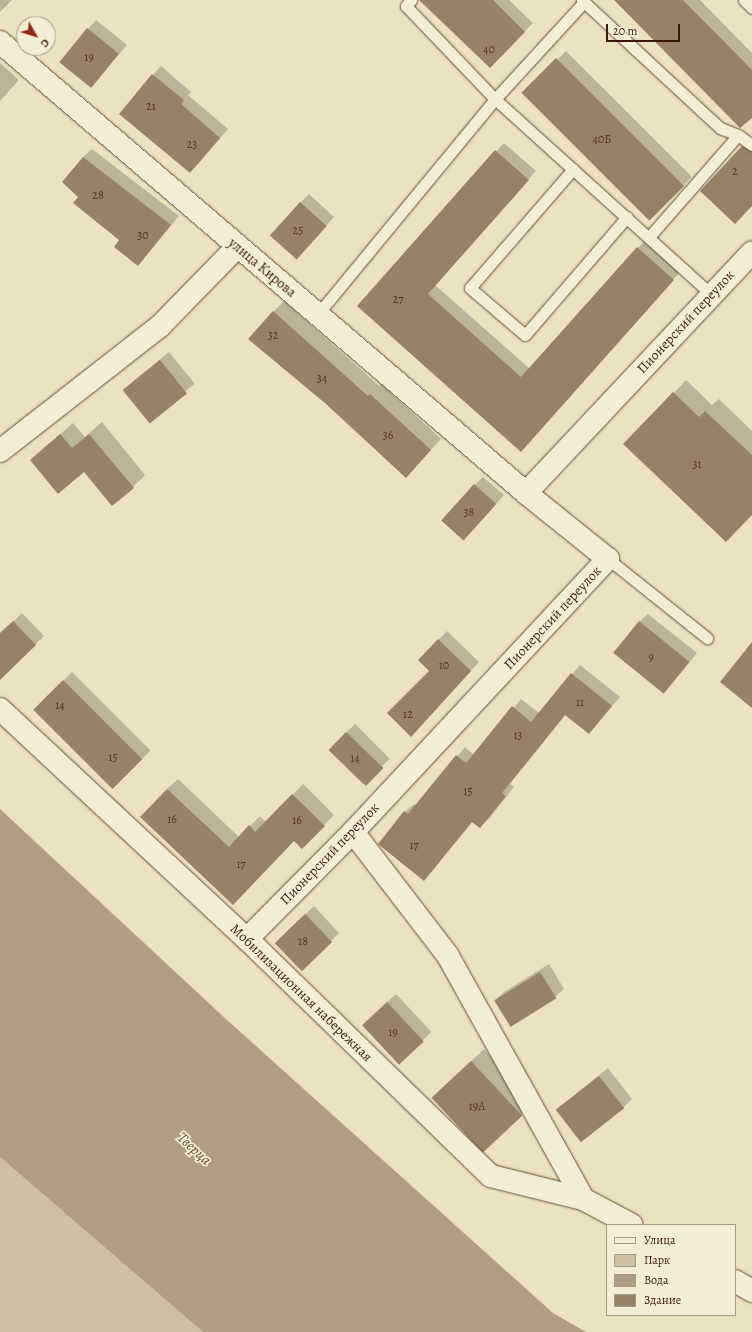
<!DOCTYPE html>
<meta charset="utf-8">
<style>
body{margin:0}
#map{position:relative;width:752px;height:1332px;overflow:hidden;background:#ece2c1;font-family:Alegreya,serif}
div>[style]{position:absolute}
.green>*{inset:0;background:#cec0a2}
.water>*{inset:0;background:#af9e83}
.shadow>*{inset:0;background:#0003;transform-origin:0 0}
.building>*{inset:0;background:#978269;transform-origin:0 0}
.roads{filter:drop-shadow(0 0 1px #664b38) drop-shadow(0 0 1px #664b38)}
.service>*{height:11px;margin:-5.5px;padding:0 5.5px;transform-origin:5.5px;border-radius:5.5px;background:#f3ecd7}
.minor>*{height:22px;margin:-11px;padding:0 11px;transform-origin:11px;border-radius:11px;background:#f3ecd7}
.tertiary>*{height:22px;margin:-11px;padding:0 11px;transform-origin:11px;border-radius:11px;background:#f3ecd7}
span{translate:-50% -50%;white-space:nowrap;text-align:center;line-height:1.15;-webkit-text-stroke:3.5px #f3ecd7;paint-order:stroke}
.number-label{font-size:12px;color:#513322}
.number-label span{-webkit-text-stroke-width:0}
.street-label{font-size:14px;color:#3a190a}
.water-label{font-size:15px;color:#634834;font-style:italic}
.legend{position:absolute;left:606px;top:1224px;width:130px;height:92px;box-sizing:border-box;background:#f3ecd7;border:1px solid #a99885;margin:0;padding:5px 7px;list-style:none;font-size:12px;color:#3a190a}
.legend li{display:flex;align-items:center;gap:8px;height:20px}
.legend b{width:20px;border:1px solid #a99885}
.north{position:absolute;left:16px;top:16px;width:40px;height:40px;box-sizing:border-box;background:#f3ecd7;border:1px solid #a99885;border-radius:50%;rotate:129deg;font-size:11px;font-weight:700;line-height:16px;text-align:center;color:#3a190a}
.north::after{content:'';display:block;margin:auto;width:14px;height:18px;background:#8f2418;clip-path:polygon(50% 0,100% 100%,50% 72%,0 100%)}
.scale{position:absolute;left:606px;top:24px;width:74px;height:18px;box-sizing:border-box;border:2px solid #3a190a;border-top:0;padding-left:5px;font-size:12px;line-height:14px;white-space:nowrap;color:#3a190a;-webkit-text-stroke:3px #f3ecd7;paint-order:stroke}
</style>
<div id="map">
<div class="green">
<div style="clip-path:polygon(0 1157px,203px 1332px,0 1332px)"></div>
</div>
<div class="water">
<div style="clip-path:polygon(0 809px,227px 1020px,553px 1313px,586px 1332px,203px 1332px,0 1157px)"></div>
</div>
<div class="shadow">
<div style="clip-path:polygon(0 0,12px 0,0 12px)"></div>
<div style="clip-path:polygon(436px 0,509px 0,533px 23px,490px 67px)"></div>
<div style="clip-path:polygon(616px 0,700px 0,752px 53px,752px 115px)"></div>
<div style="clip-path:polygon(96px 20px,127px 45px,91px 87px,88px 29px)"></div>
<div style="left:566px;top:51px;width:178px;height:60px;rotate:45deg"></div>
<div style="clip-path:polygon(0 63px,19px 80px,0 101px)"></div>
<div style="clip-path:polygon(161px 66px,191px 92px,188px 95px,228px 129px,198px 164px,153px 75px)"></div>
<div style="clip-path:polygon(752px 137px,752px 206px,742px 147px)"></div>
<div style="clip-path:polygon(504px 143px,536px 171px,435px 285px,530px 369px,646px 239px,681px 271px,529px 442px,358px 306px)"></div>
<div style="clip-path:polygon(92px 149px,179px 216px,138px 265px,120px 240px,80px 197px,83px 157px)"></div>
<div style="clip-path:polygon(309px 194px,334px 217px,305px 249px,300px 203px)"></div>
<div style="clip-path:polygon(284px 301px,379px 386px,381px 384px,441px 439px,416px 466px,273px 312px)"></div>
<div style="left:169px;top:352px;width:41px;height:59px;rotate:51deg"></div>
<div style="clip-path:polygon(686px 380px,712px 405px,719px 399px,752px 431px,752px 514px,674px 393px)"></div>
<div style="clip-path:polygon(102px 422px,145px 475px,133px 487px,84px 470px,31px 460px,73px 423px,85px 437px)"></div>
<div style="clip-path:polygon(483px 477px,504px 495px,472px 531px,475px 485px)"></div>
<div style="clip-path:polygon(22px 613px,44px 636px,3px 676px,0 673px,0 634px)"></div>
<div style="clip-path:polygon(648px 614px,697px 653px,663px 693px,639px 622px)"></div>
<div style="clip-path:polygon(447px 631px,479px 662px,419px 727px,431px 671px,419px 660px)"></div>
<div style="clip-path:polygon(580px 665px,620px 697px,589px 733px,566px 714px,510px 784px,514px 787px,489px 819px,480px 827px,473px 821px,424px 879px,405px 812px,414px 804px,416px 806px,465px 747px,474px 755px,521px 699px,539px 713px)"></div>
<div style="left:72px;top:672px;width:111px;height:54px;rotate:45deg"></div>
<div style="left:355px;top:724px;width:49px;height:37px;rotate:45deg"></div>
<div style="clip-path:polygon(178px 779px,239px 837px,260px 816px,266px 822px,303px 784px,334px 815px,302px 847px,294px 840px,243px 893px,167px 789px)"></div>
<div style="clip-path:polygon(314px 906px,339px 933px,331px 941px,284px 934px)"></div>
<div style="clip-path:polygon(549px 964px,564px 989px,555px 997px,495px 1000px,504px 992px)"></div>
<div style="left:396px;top:994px;width:52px;height:45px;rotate:47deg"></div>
<div style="clip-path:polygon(484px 1049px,534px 1103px,484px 1151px,445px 1086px)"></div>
<div style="clip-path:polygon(608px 1068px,632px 1099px,623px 1108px,557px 1109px)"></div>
</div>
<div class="building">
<div style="clip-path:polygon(419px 0,493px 0,525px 32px,490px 68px)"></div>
<div style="clip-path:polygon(614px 0,683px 0,752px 70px,752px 118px,740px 128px)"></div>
<div style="left:87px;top:28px;width:41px;height:44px;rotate:39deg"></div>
<div style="left:556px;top:58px;width:181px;height:49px;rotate:45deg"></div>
<div style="clip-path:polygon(152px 74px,184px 100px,181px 104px,220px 138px,190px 173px,119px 114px)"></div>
<div style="clip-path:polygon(742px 146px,752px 152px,752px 206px,735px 224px,700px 191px)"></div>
<div style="clip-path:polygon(495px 150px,529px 180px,428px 294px,521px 377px,637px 247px,674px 280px,521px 452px,357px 306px)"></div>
<div style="clip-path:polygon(83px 157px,171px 225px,138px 266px,114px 247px,119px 240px,73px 203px,78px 197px,62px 182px)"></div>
<div style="left:300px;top:202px;width:36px;height:45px;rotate:42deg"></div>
<div style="clip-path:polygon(273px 311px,368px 396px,370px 394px,431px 450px,406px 478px,326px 404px,248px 339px)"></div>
<div style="left:160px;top:360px;width:43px;height:48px;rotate:51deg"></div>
<div style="clip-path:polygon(673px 392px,699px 417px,705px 411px,752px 455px,752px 515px,726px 542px,623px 444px)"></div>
<div style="clip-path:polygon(60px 434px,72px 448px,89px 434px,134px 488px,112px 506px,84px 472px,58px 494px,30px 460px)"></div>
<div style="left:474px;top:484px;width:30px;height:49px;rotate:42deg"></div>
<div style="clip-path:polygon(13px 621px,36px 645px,0 680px,0 633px)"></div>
<div style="left:639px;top:621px;width:65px;height:41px;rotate:39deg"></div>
<div style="clip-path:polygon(438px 639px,471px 671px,411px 737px,387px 713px,429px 671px,418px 660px)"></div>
<div style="clip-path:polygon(752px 642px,752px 708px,720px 682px)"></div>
<div style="clip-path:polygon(571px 673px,612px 706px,589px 734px,565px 715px,502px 793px,506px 796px,480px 828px,472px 822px,424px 881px,378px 844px,404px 811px,408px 814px,456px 755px,466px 763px,512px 706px,531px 722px)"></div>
<div style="left:63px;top:680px;width:112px;height:42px;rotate:45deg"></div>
<div style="left:346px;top:732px;width:52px;height:25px;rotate:44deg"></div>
<div style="clip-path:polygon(167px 789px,229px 847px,249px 825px,255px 832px,292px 794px,325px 826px,302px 849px,294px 841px,233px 905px,140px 817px)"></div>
<div style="left:305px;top:914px;width:39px;height:42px;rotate:46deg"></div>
<div style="left:540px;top:972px;width:31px;height:54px;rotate:58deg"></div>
<div style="left:387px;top:1002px;width:54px;height:34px;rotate:47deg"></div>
<div style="left:471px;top:1061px;width:75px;height:54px;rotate:47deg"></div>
<div style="left:599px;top:1076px;width:41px;height:55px;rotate:52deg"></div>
</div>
<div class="roads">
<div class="service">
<div style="left:411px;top:0;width:8px;rotate:130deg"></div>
<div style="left:406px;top:6px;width:129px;rotate:46.3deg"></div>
<div style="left:495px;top:99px;width:132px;rotate:-47.5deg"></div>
<div style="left:584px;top:2px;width:3px;rotate:-135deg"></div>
<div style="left:744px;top:0;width:11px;rotate:45deg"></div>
<div style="left:584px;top:2px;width:185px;rotate:42.8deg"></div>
<div style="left:720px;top:128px;width:19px;rotate:21deg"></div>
<div style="left:573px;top:169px;width:157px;rotate:130.9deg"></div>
<div style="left:470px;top:288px;width:72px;rotate:40.5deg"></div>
<div style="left:525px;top:335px;width:156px;rotate:-49.2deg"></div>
<div style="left:649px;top:237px;width:135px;rotate:-48.9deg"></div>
<div style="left:738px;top:135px;width:17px;rotate:36deg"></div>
<div style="left:317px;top:315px;width:280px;rotate:-50.5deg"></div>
<div style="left:495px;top:99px;width:292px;rotate:42.1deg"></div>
<div style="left:608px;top:559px;width:127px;rotate:38.6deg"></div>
</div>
<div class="minor">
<div style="left:0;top:451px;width:203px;rotate:-38deg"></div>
<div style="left:160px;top:326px;width:110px;rotate:-45.7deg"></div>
<div style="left:0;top:709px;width:338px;rotate:43deg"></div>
<div style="left:247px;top:939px;width:340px;rotate:44.2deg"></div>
<div style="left:491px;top:1176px;width:95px;rotate:14deg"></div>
<div style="left:583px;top:1199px;width:55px;rotate:28deg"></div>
<div style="left:353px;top:832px;width:156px;rotate:52.5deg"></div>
<div style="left:448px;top:956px;width:278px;rotate:60.9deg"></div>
<div style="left:247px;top:939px;width:151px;rotate:-45.3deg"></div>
<div style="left:353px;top:832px;width:374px;rotate:-47deg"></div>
<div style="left:608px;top:559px;width:105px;rotate:-141.2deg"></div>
<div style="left:735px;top:1281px;width:20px;rotate:30deg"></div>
</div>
<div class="tertiary">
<div style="left:0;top:42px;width:693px;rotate:40.61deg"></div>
<div style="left:526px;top:493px;width:330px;rotate:-46.8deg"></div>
</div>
</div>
<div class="number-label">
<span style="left:489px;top:50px">40</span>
<span style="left:89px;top:58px">19</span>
<span style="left:151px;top:107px">21</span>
<span style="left:602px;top:140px">40Б</span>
<span style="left:192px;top:145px">23</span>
<span style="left:735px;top:172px">2</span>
<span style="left:98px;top:196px">28</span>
<span style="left:298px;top:231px">25</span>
<span style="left:143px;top:236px">30</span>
<span style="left:398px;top:300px">27</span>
<span style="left:273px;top:336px">32</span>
<span style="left:322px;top:379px">34</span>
<span style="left:388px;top:436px">36</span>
<span style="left:697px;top:465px">31</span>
<span style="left:469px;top:513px">38</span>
<span style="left:651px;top:658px">9</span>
<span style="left:444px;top:666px">10</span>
<span style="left:580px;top:703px">11</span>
<span style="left:60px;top:706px">14</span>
<span style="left:408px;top:715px">12</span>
<span style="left:518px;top:736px">13</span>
<span style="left:113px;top:758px">15</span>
<span style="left:355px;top:759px">14</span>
<span style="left:468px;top:792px">15</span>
<span style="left:172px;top:820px">16</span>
<span style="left:297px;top:821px">16</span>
<span style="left:414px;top:846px">17</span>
<span style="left:241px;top:865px">17</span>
<span style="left:303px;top:942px">18</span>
<span style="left:393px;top:1033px">19</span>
<span style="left:477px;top:1107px">19А</span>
</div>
<div class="street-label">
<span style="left:262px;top:268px;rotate:40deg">улица Кирова</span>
<span style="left:686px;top:322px;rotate:-47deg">Пионерский переулок</span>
<span style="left:553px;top:618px;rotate:-47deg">Пионерский переулок</span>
<span style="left:330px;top:854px;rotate:-46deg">Пионерский переулок</span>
<span style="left:301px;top:993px;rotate:44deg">Мобилизационная набережная</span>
</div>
<div class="water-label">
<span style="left:194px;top:1149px;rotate:43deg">Тверца</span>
</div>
<ul class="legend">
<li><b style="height:5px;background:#f3ecd7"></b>Улица</li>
<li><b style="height:11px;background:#cec0a2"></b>Парк</li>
<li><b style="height:11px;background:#af9e83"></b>Вода</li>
<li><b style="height:11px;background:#978269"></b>Здание</li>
</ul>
<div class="north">С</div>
<div class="scale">20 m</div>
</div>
